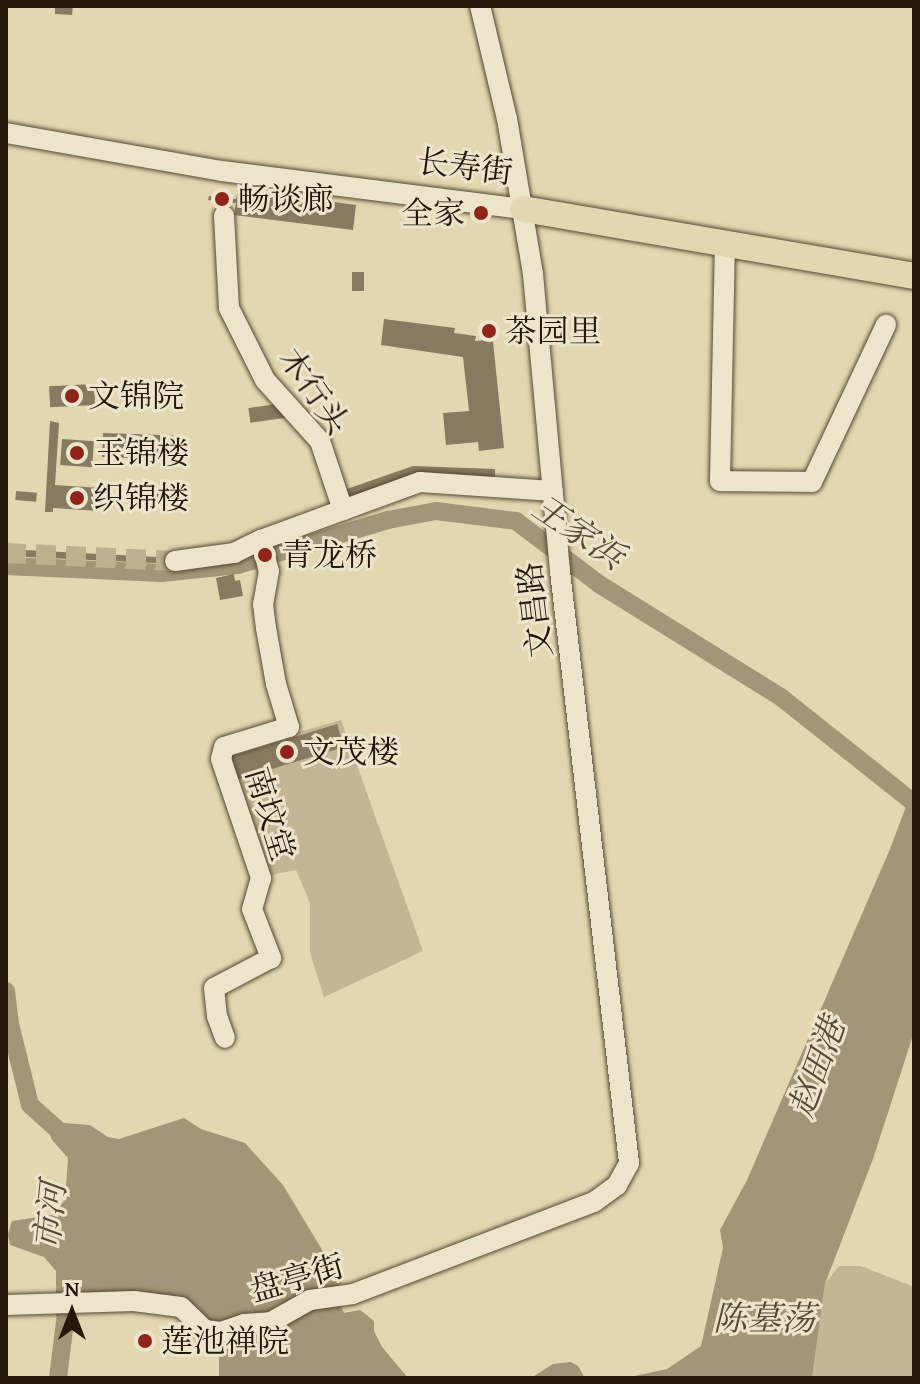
<!DOCTYPE html>
<meta charset="utf-8">
<style>
body{margin:0}
#map{position:relative;width:920px;height:1384px;overflow:hidden;background:#e2d7b0;font-family:"Gentium Book Plus","Noto Serif SC",serif}
div>[style]{position:absolute}
.green>*{inset:0;background:#c2b794}
.water>*{inset:0;background:#a19677}
.canal>*{height:18px;margin:-9px;padding:0 9px;transform-origin:9px;border-radius:9px;background:#a19677}
.building>*{inset:0;background:#867b60;transform-origin:0 0}
.minor-tunnel>*{height:20px;margin-top:-10px;transform-origin:0;background:repeating-linear-gradient(90deg,#bcb18f 0 20px,transparent 0 30px)}
.roads{filter:drop-shadow(0 0 2px #534833) drop-shadow(0 0 2px #534833)}
.minor>*{height:20px;margin:-10px;padding:0 10px;transform-origin:10px;border-radius:10px;background:#ece5cc}
.major>*{height:26px;margin:-13px;padding:0 13px;transform-origin:13px;border-radius:13px;background:#e2d7b0}
.dots>*{width:22px;height:22px;translate:-50% -50%;box-sizing:border-box;border:4px solid #ece5cc;border-radius:50%}
span{translate:-50% -50%;white-space:nowrap;text-align:center;line-height:1.15;-webkit-text-stroke:6px #ece5cc;paint-order:stroke}
.street-label{font-size:32px;color:#231809}
.poi-label{font-size:32px;color:#231809}
.left{translate:0 -50%;text-align:left}
.right{translate:-100% -50%;text-align:right}
.water-label{font-size:34px;color:#554a35;font-style:italic}
.frame{position:absolute;inset:0;border:8px solid #231809;pointer-events:none}
.north{position:absolute;left:32px;top:1272px;width:80px;height:80px;-webkit-text-stroke:6px #ece5cc;paint-order:stroke;rotate:0deg;font-size:22px;font-weight:700;line-height:32px;text-align:center;color:#231809}
.north::after{content:'';display:block;margin:auto;width:28px;height:36px;background:#231809;clip-path:polygon(50% 0,100% 100%,50% 72%,0 100%)}
</style>
<div id="map">
<div class="green">
<div style="clip-path:polygon(341px 720px,423px 951px,324px 997px,310px 953px,310px 903px,296px 870px,266px 876px,226px 753px)"></div>
<div style="clip-path:polygon(839px 1266px,861px 1266px,914px 1287px,914px 1378px,812px 1378px,825px 1284px)"></div>
</div>
<div class="water">
<div style="clip-path:polygon(914px 785px,914px 1032px,873px 1159px,825px 1284px,812px 1378px,625px 1378px,667px 1369px,701px 1346px,723px 1248px,720px 1230px,747px 1180px,890px 849px)"></div>
<div style="clip-path:polygon(184px 1118px,201px 1129px,245px 1143px,283px 1185px,342px 1283px,333px 1288px,344px 1313px,360px 1310px,374px 1321px,374px 1331px,382px 1347px,408px 1378px,219px 1378px,219px 1354px,227px 1343px,222px 1328px,182px 1304px,74px 1301px,72px 1317px,66px 1320px,56px 1316px,56px 1271px,44px 1257px,10px 1245px,8px 1234px,12px 1221px,52px 1215px,65px 1200px,68px 1158px,52px 1140px,47px 1127px,51px 1122px,90px 1125px,108px 1137px,119px 1139px)"></div>
<div style="clip-path:polygon(571px 1362px,578px 1366px,585px 1378px,531px 1378px,553px 1364px)"></div>
</div>
<div class="canal">
<div style="left:6px;top:566px;width:156px;rotate:2.6deg"></div>
<div style="left:162px;top:573px;width:76px;rotate:-6deg"></div>
<div style="left:238px;top:565px;width:157px;rotate:-16.7deg"></div>
<div style="left:388px;top:520px;width:49px;rotate:-10.6deg"></div>
<div style="left:436px;top:511px;width:81px;rotate:7.1deg"></div>
<div style="left:516px;top:521px;width:104px;rotate:37.2deg"></div>
<div style="left:599px;top:584px;width:216px;rotate:31.9deg"></div>
<div style="left:782px;top:698px;width:169px;rotate:38.5deg"></div>
<div style="left:6px;top:991px;width:33px;rotate:83deg"></div>
<div style="left:10px;top:1024px;width:83px;rotate:76.1deg"></div>
<div style="left:30px;top:1105px;width:50px;rotate:41.7deg"></div>
<div style="left:58px;top:1378px;width:81px;rotate:-82.9deg"></div>
</div>
<div class="building">
<div style="clip-path:polygon(55px 6px,73px 6px,72px 15px,55px 14px)"></div>
<div style="clip-path:polygon(238px 189px,356px 205px,353px 230px,234px 215px,236px 203px,208px 200px,209px 196px,236px 199px)"></div>
<div style="left:352px;top:272px;width:12px;height:19px"></div>
<div style="clip-path:polygon(384px 319px,455px 328px,454px 333px,476px 336px,475px 341px,488px 340px,486px 322px,491px 322px,504px 448px,479px 451px,478px 442px,446px 445px,443px 413px,469px 411px,463px 357px,381px 345px)"></div>
<div style="left:94px;top:384px;width:21px;height:45px;rotate:87deg"></div>
<div style="left:284px;top:403px;width:15px;height:36px;rotate:82deg"></div>
<div style="clip-path:polygon(50px 421px,59px 423px,55px 485px,101px 488px,99px 511px,53px 508px,53px 512px,45px 512px)"></div>
<div style="left:103px;top:433px;width:71px;height:24px;rotate:2deg"></div>
<div style="left:62px;top:439px;width:32px;height:26px;rotate:4deg"></div>
<div style="clip-path:polygon(413px 466px,495px 469px,495px 485px,414px 479px,346px 505px,341px 491px)"></div>
<div style="left:140px;top:486px;width:33px;height:16px;rotate:3deg"></div>
<div style="left:16px;top:491px;width:21px;height:9px;rotate:5deg"></div>
<div style="clip-path:polygon(6px 549px,175px 558px,175px 564px,6px 556px)"></div>
<div style="clip-path:polygon(234px 574px,235px 581px,240px 580px,243px 596px,220px 600px,216px 578px)"></div>
<div style="left:337px;top:724px;width:24px;height:111px;rotate:73deg"></div>
</div>
<div class="minor-tunnel">
<div style="left:6px;top:553px;width:169px;rotate:2.7deg"></div>
</div>
<div class="roads">
<div class="minor">
<div style="left:6px;top:133px;width:219px;rotate:10deg"></div>
<div style="left:222px;top:171px;width:303px;rotate:7.2deg"></div>
<div style="left:224px;top:216px;width:92px;rotate:86.9deg"></div>
<div style="left:229px;top:308px;width:80px;rotate:63.4deg"></div>
<div style="left:265px;top:380px;width:82px;rotate:48deg"></div>
<div style="left:320px;top:441px;width:73px;rotate:71.6deg"></div>
<div style="left:343px;top:510px;width:87px;rotate:159.9deg"></div>
<div style="left:261px;top:540px;width:32px;rotate:76deg"></div>
<div style="left:269px;top:571px;width:34px;rotate:100deg"></div>
<div style="left:263px;top:604px;width:24px;rotate:83deg"></div>
<div style="left:266px;top:628px;width:57px;rotate:79.9deg"></div>
<div style="left:276px;top:684px;width:45px;rotate:73.2deg"></div>
<div style="left:289px;top:727px;width:68px;rotate:162.9deg"></div>
<div style="left:224px;top:747px;width:12px;rotate:104deg"></div>
<div style="left:221px;top:759px;width:126px;rotate:71.4deg"></div>
<div style="left:261px;top:878px;width:32px;rotate:106deg"></div>
<div style="left:252px;top:909px;width:53px;rotate:68.8deg"></div>
<div style="left:271px;top:958px;width:64px;rotate:152.2deg"></div>
<div style="left:214px;top:988px;width:28px;rotate:84deg"></div>
<div style="left:217px;top:1016px;width:23px;rotate:70deg"></div>
<div style="left:725px;top:241px;width:240px;rotate:91.2deg"></div>
<div style="left:720px;top:481px;width:92px;rotate:0.6deg"></div>
<div style="left:812px;top:482px;width:174px;rotate:-64.8deg"></div>
<div style="left:343px;top:510px;width:82px;rotate:-20deg"></div>
<div style="left:420px;top:482px;width:133px;rotate:3.9deg"></div>
<div style="left:175px;top:561px;width:60px;rotate:-7.7deg"></div>
<div style="left:234px;top:553px;width:30px;rotate:-26deg"></div>
<div style="left:6px;top:1305px;width:128px;rotate:-1.8deg"></div>
<div style="left:134px;top:1301px;width:47px;rotate:7.3deg"></div>
<div style="left:181px;top:1307px;width:33px;rotate:44deg"></div>
<div style="left:205px;top:1330px;width:16px;rotate:7deg"></div>
<div style="left:221px;top:1332px;width:24px;rotate:-19deg"></div>
<div style="left:244px;top:1324px;width:27px;rotate:-4deg"></div>
<div style="left:271px;top:1322px;width:45px;rotate:-29.4deg"></div>
<div style="left:310px;top:1300px;width:43px;rotate:-7.9deg"></div>
<div style="left:353px;top:1294px;width:258px;rotate:-20.9deg"></div>
<div style="left:594px;top:1202px;width:29px;rotate:-36deg"></div>
<div style="left:617px;top:1185px;width:25px;rotate:-61deg"></div>
<div style="left:629px;top:1163px;width:596px;rotate:-96.65deg"></div>
<div style="left:560px;top:571px;width:298px;rotate:-95.2deg"></div>
<div style="left:533px;top:274px;width:157px;rotate:-99.5deg"></div>
<div style="left:507px;top:119px;width:116px;rotate:-103.4deg"></div>
</div>
<div class="major">
<div style="left:523px;top:209px;width:397px;rotate:9.7deg"></div>
</div>
</div>
<div class="dots">
<div style="left:222px;top:199px;background:#8f2418"></div>
<div style="left:481px;top:213px;background:#8f2418"></div>
<div style="left:489px;top:331px;background:#8f2418"></div>
<div style="left:72px;top:396px;background:#8f2418"></div>
<div style="left:77px;top:453px;background:#8f2418"></div>
<div style="left:77px;top:498px;background:#8f2418"></div>
<div style="left:265px;top:555px;background:#8f2418"></div>
<div style="left:287px;top:752px;background:#8f2418"></div>
<div style="left:145px;top:1341px;background:#8f2418"></div>
</div>
<div class="street-label">
<span style="left:465px;top:167px;rotate:7deg">长寿街</span>
<span style="left:314px;top:391px;rotate:55deg">木行头</span>
<span style="left:535px;top:610px;rotate:-97deg">文昌路</span>
<span style="left:270px;top:814px;rotate:73deg">南坟堂</span>
<span style="left:297px;top:1278px;rotate:-16deg">盘亭街</span>
</div>
<div class="poi-label">
<span class="left" style="left:238px;top:199px">畅谈廊</span>
<span class="right" style="left:465px;top:213px">全家</span>
<span class="left" style="left:505px;top:331px">茶园里</span>
<span class="left" style="left:88px;top:396px">文锦院</span>
<span class="left" style="left:93px;top:453px">玉锦楼</span>
<span class="left" style="left:93px;top:498px">织锦楼</span>
<span class="left" style="left:281px;top:555px">青龙桥</span>
<span class="left" style="left:303px;top:752px">文茂楼</span>
<span class="left" style="left:161px;top:1341px">莲池禅院</span>
</div>
<div class="water-label">
<span style="left:579px;top:531px;rotate:34deg">王家浜</span>
<span style="left:816px;top:1067px;rotate:-70deg">赵田港</span>
<span style="left:49px;top:1216px;rotate:-84deg">市河</span>
<span style="left:764px;top:1318px">陈墓荡</span>
</div>
<div class="frame"></div>
<div class="north">N</div>
</div>
